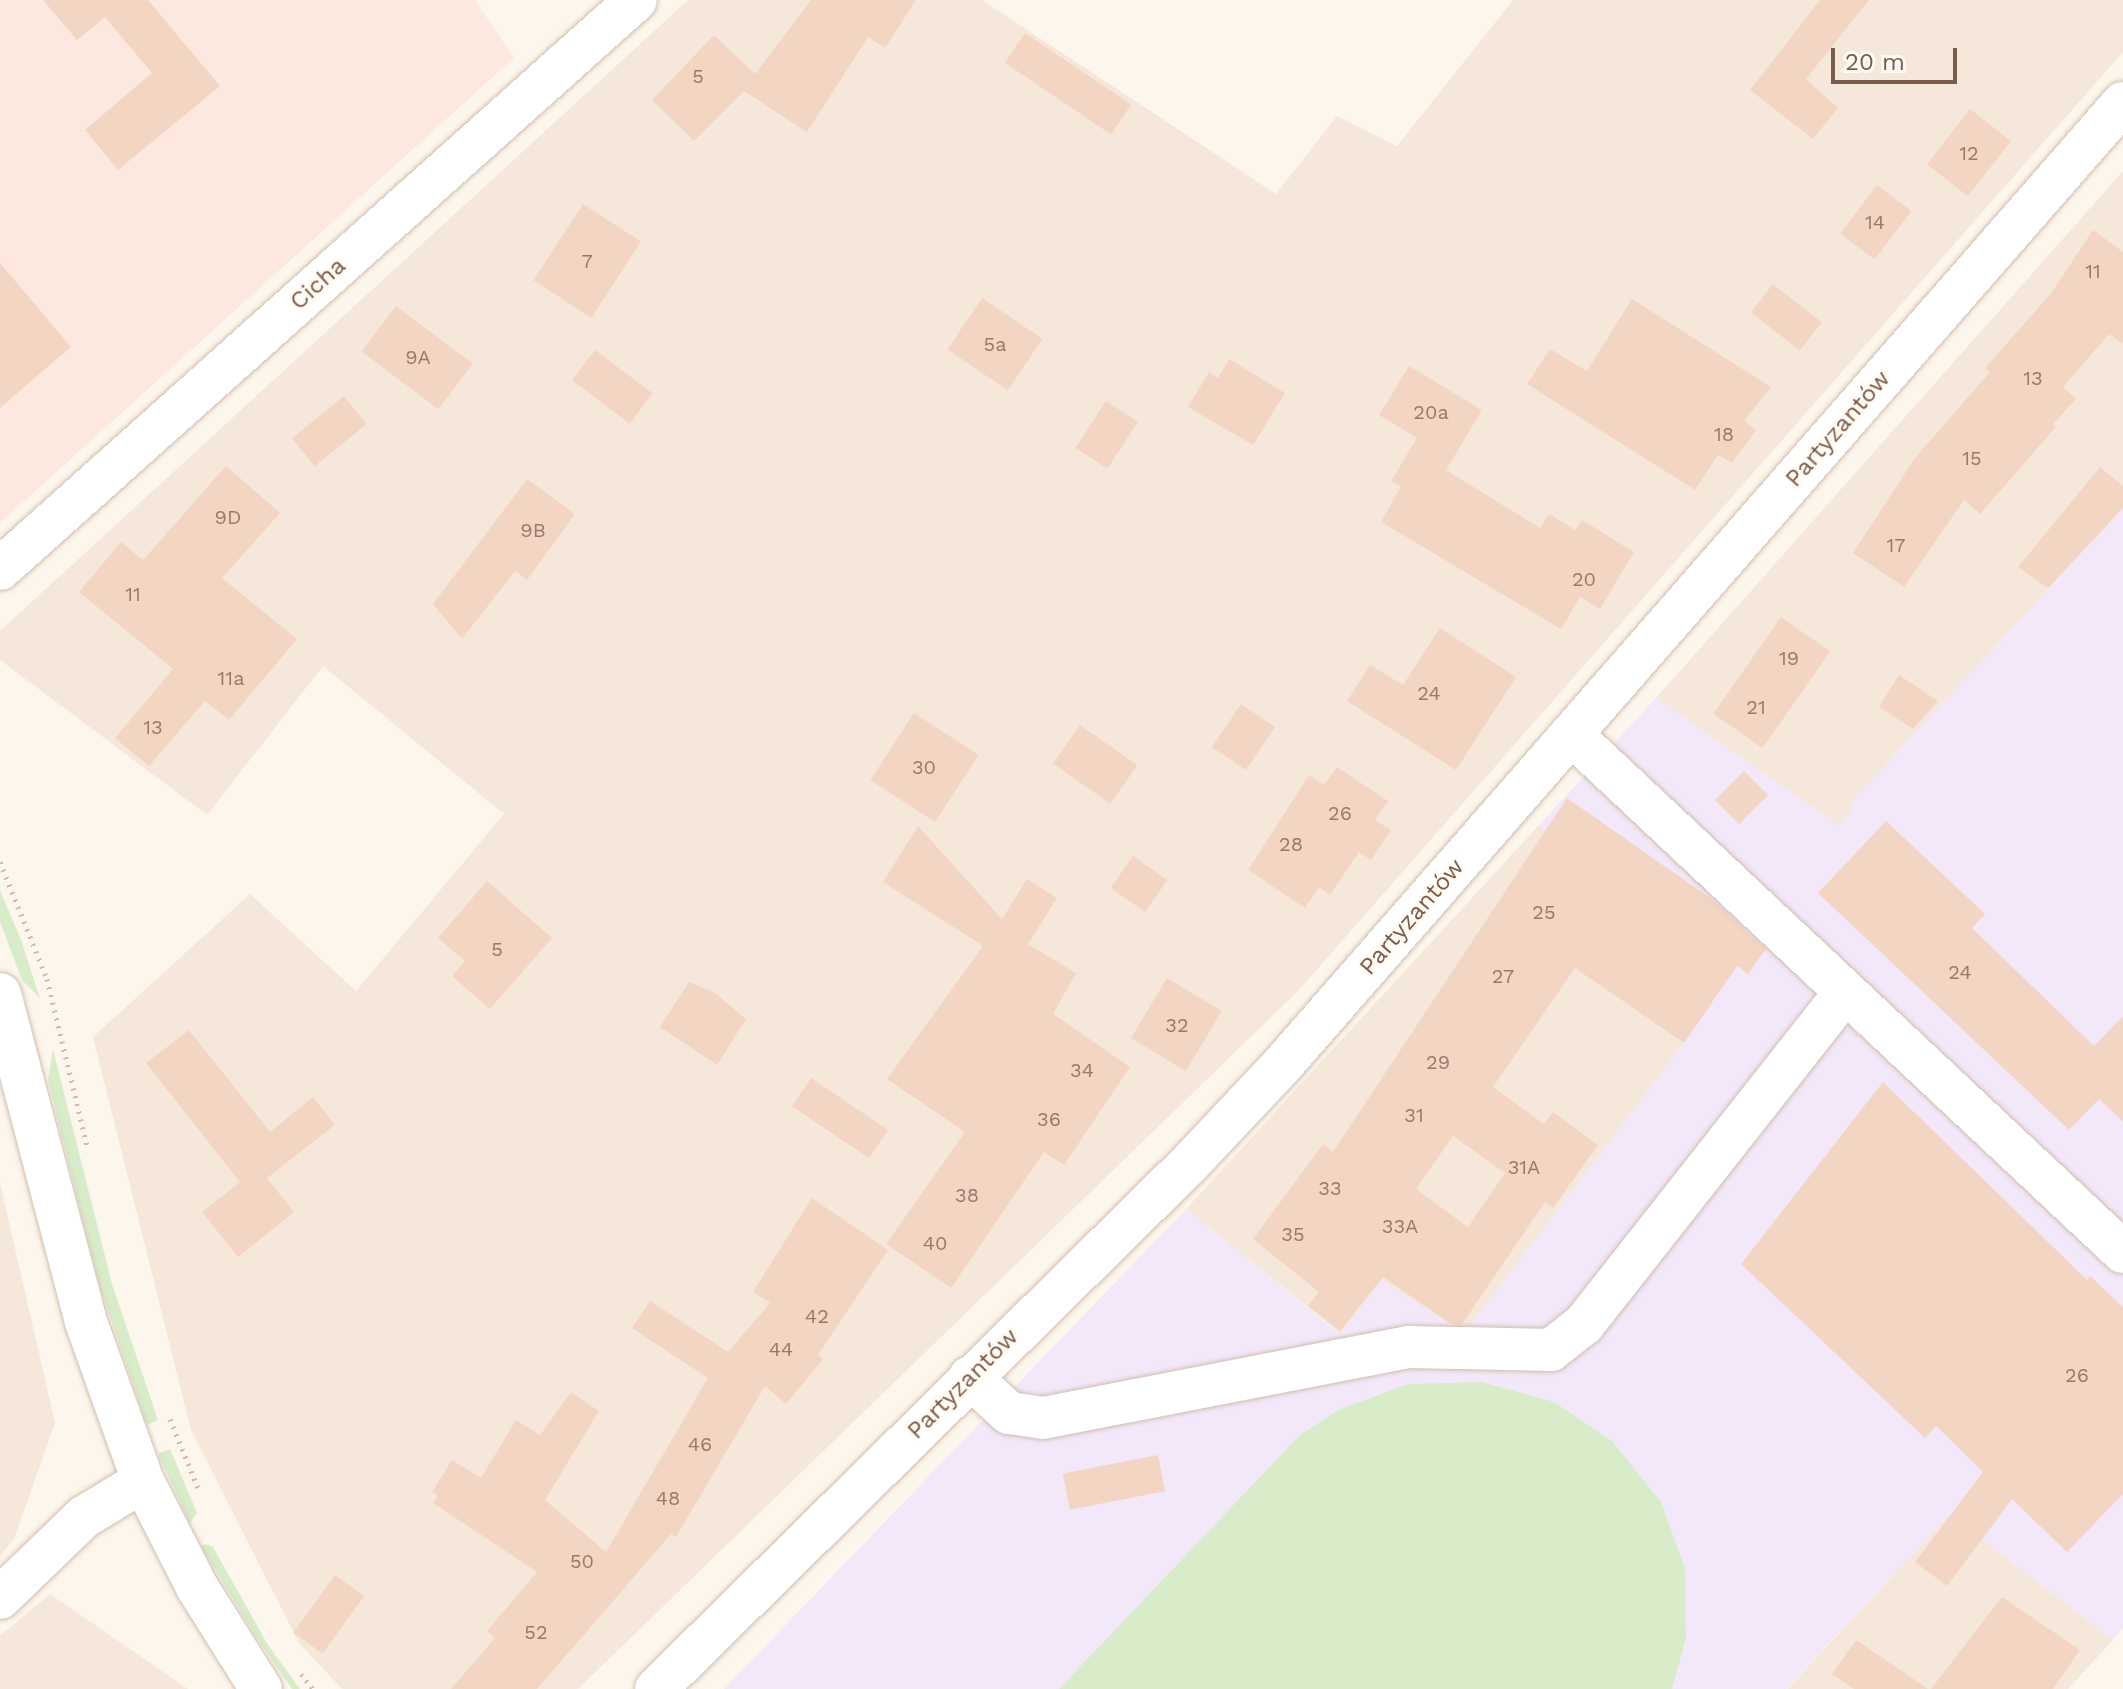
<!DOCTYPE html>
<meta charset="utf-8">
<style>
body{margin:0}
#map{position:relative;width:2123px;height:1689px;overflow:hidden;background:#fdf6ec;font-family:"Work Sans",sans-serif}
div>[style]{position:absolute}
.residential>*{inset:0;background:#f5e8da}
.commercial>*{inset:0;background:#fde8e0}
.education>*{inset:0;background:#f3e8fa}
.green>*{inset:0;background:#d8ecc9}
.building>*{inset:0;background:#f3d5c3;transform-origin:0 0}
.path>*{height:5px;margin-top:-2.5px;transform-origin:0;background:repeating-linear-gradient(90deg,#d9b8a5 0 2px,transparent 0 8px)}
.roads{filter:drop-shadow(0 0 2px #d1beb0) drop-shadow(0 0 2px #d1beb0)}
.minor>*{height:42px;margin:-21px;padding:0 21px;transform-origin:21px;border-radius:21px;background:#fff}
span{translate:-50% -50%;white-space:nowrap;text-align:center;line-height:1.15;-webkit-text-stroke:6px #fffaf3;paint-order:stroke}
.number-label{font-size:20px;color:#987a6a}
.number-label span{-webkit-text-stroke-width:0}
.street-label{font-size:24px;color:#7a5c4d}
.scale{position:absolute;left:1831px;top:48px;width:126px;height:36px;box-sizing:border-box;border:4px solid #7a5c4d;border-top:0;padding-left:10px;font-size:24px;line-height:28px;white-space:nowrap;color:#7a5c4d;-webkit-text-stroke:6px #fffaf3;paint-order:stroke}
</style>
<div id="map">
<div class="residential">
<div style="clip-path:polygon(688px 0,982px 0,1276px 194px,1337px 116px,1397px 146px,1513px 0,2123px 0,2123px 52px,1298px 991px,578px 1689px,342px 1689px,299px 1643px,191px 1430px,93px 1037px,250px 894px,356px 991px,504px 814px,323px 666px,207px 815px,0 660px,0 631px)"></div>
<div style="clip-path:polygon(2123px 171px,2123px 508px,1839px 826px,1656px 698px)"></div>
<div style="clip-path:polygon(1539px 825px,1733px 963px,1684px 1043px,1464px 1334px,1341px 1334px,1186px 1209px)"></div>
<div style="clip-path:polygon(0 1183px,55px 1423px,14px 1539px,0 1556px)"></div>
<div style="clip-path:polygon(1950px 1514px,2113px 1640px,2068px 1689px,1787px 1689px)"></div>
<div style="clip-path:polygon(50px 1594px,188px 1689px,0 1689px,0 1636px)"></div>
</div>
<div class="commercial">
<div style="clip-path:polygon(0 0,475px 0,514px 58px,0 523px)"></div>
</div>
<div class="education">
<div style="clip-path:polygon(2123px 508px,2123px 1628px,2113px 1640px,1950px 1514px,1786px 1689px,724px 1689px,1186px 1209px,1340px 1334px,1382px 1280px,1464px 1333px,1684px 1043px,1733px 964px,1539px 825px,1656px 698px,1839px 826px,1855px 805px,1851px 802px)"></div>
</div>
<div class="green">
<div style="clip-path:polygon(0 890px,21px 940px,40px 998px,22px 980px,0 922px)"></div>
<div style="clip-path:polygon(53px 1049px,112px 1284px,158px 1420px,147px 1425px,99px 1284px,48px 1080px)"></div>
<div style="clip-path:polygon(1482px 1382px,1554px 1402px,1612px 1441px,1661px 1502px,1685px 1568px,1686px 1638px,1672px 1689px,1059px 1689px,1299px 1436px,1338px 1410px,1408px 1384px)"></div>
<div style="clip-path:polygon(170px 1449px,197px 1513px,190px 1523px,158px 1454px)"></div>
<div style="clip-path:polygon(205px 1544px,213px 1547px,268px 1645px,300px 1689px,292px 1689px,255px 1635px,201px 1546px)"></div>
</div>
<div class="building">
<div style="clip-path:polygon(43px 0,148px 0,220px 86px,118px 170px,85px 130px,152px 73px,105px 17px,77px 40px)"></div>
<div style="clip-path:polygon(811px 0,916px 0,885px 48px,868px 37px,807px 132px,744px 91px,694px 141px,652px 100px,714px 35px,755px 74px)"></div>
<div style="clip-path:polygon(1820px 0,1869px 0,1806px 79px,1838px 108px,1813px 139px,1750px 90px)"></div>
<div style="left:1025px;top:33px;width:128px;height:36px;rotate:34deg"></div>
<div style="left:1970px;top:109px;width:52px;height:70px;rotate:38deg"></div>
<div style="left:1877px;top:185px;width:43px;height:61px;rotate:37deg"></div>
<div style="left:583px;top:204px;width:69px;height:91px;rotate:33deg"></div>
<div style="clip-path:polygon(2093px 230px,2123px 252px,2123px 344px,2109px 334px,2063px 387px,2076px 399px,2053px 424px,2056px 427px,1980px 514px,1964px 500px,1904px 587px,1853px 553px,1915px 458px,1990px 372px,1985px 368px,2052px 292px)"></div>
<div style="clip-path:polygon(0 263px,71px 347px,0 408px)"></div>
<div style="left:1773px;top:284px;width:62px;height:36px;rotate:38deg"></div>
<div style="left:982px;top:298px;width:73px;height:62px;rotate:34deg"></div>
<div style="clip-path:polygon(1632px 299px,1771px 387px,1744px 421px,1756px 430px,1732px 463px,1718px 455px,1695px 490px,1527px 384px,1550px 349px,1587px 371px)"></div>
<div style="left:396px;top:306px;width:96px;height:57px;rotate:37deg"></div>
<div style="left:595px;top:350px;width:72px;height:38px;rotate:37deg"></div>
<div style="clip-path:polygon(1229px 359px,1285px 393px,1253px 445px,1188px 407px,1209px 372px,1218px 378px)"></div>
<div style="clip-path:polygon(1409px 366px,1482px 410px,1446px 470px,1540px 528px,1549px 514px,1575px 530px,1582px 520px,1634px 552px,1600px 609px,1580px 597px,1561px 629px,1381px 522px,1401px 487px,1391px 481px,1417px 438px,1379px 415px)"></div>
<div style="left:344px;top:396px;width:36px;height:67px;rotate:51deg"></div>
<div style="left:1106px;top:401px;width:38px;height:56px;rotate:33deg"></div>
<div style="clip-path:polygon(226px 466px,280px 513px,222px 578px,297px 639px,229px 720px,205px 701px,149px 766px,115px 738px,173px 669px,79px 592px,121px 542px,143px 560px)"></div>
<div style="clip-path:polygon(2100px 467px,2123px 486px,2123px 508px,2048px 588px,2018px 567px)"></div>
<div style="clip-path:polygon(527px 479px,575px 514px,527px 580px,515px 571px,462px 639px,433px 604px)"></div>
<div style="left:1781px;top:617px;width:60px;height:118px;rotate:35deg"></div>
<div style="clip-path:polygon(1440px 628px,1516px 677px,1456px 770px,1347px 701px,1370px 665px,1403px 685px)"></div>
<div style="clip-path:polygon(1899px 675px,1938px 701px,1913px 729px,1879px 707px)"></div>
<div style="left:1241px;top:704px;width:41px;height:52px;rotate:34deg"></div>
<div style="left:914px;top:713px;width:77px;height:80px;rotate:33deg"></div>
<div style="left:1080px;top:725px;width:70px;height:47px;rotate:35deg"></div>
<div style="clip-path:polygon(1337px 767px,1388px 801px,1375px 820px,1391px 830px,1371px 860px,1359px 852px,1330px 895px,1319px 887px,1305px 908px,1248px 870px,1309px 775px,1324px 785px)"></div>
<div style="left:1744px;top:771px;width:34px;height:41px;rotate:45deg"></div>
<div style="clip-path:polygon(evenodd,1567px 798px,1713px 900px,1766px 949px,1748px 974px,1737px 966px,1684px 1043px,1575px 968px,1493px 1087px,1544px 1124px,1553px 1112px,1598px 1145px,1553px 1208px,1545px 1202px,1462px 1324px,1451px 1324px,1383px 1277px,1340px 1331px,1308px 1306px,1319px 1292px,1253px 1239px,1323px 1144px,1333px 1152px,1567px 798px,1453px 1136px,1505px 1173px,1468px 1227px,1416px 1189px,1453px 1136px)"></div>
<div style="clip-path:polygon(1886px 821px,1985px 914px,1972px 928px,2094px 1046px,2123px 1016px,2123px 1122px,2099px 1099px,2069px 1130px,1818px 893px)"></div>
<div style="clip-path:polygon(918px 826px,1002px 919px,1027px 879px,1057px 898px,1028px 944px,1076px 973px,1053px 1014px,1130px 1067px,1064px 1165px,1044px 1152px,951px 1288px,886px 1244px,965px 1132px,887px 1079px,983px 946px,883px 882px)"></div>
<div style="left:1133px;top:856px;width:42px;height:39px;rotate:35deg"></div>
<div style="clip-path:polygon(487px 881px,552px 938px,490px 1009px,452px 976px,465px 961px,438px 938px)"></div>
<div style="left:1167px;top:978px;width:64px;height:70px;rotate:31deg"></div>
<div style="clip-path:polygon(689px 982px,715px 993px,746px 1019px,717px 1065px,660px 1027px)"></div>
<div style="clip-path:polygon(189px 1030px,270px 1132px,313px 1097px,335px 1125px,267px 1178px,294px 1212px,238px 1257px,202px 1212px,240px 1182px,146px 1063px)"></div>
<div style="left:811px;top:1078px;width:93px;height:34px;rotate:34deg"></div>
<div style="clip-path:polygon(1883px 1082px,2087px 1280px,2090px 1276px,2123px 1307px,2123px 1494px,2067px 1552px,2012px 1499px,1947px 1586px,1915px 1562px,1983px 1472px,1936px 1426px,1925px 1438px,1741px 1264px)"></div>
<div style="clip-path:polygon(812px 1198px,888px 1250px,818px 1355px,823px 1359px,786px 1404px,765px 1386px,676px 1537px,671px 1534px,537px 1689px,451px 1689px,495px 1638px,487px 1631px,537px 1572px,433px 1503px,438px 1496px,432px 1492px,452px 1460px,481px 1478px,516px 1420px,540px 1435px,571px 1392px,599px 1411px,545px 1500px,606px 1552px,708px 1378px,632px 1328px,650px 1301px,728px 1352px,770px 1303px,753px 1292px)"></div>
<div style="left:1158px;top:1455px;width:37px;height:97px;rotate:79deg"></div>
<div style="left:335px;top:1575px;width:36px;height:71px;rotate:36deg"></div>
<div style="clip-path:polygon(2002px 1597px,2080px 1650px,2053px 1689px,1931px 1689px)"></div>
<div style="clip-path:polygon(1856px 1640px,1928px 1689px,1854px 1689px,1832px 1674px)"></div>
</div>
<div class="path">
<div style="left:0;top:862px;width:126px;rotate:68.1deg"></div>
<div style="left:47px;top:979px;width:172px;rotate:76.5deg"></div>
<div style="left:170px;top:1419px;width:74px;rotate:67.9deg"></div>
<div style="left:301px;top:1674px;width:19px;rotate:51deg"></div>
</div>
<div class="roads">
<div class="minor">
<div style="left:0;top:569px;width:853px;rotate:-41.82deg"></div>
<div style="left:1571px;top:734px;width:757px;rotate:43.18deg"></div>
<div style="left:0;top:994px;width:339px;rotate:75.3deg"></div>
<div style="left:86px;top:1322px;width:169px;rotate:70.3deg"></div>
<div style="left:143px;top:1481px;width:119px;rotate:63deg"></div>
<div style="left:197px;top:1587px;width:120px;rotate:57.9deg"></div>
<div style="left:970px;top:1377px;width:53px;rotate:42.7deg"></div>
<div style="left:1009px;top:1413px;width:34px;rotate:8deg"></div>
<div style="left:1043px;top:1418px;width:373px;rotate:-11deg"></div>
<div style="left:1409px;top:1347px;width:142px;rotate:1.2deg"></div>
<div style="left:1551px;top:1350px;width:42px;rotate:-38.2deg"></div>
<div style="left:1584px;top:1324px;width:422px;rotate:-51.8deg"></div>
<div style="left:0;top:1598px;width:117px;rotate:-44deg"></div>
<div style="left:84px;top:1517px;width:69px;rotate:-31.4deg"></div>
<div style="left:656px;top:1689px;width:747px;rotate:-44.57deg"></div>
<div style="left:1188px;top:1165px;width:140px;rotate:-46.7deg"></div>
<div style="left:1284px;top:1063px;width:1275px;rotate:-48.85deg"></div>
</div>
</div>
<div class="number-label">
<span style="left:698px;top:76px">5</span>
<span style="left:1969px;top:153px">12</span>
<span style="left:1875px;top:222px">14</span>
<span style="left:587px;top:261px">7</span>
<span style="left:2093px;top:271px">11</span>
<span style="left:995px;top:344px">5a</span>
<span style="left:418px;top:357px">9A</span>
<span style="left:2033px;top:378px">13</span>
<span style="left:1431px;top:412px">20a</span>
<span style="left:1724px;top:434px">18</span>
<span style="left:1972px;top:458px">15</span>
<span style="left:228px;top:517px">9D</span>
<span style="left:533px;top:530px">9B</span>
<span style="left:1896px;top:545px">17</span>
<span style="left:1584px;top:579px">20</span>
<span style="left:133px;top:594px">11</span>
<span style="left:1789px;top:658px">19</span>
<span style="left:231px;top:678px">11a</span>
<span style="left:1429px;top:693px">24</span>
<span style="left:1756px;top:707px">21</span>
<span style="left:153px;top:727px">13</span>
<span style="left:924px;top:767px">30</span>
<span style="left:1340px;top:813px">26</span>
<span style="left:1291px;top:844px">28</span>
<span style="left:1544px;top:912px">25</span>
<span style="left:497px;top:949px">5</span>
<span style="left:1960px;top:972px">24</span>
<span style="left:1503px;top:976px">27</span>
<span style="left:1177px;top:1025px">32</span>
<span style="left:1438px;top:1062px">29</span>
<span style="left:1082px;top:1070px">34</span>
<span style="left:1414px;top:1115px">31</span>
<span style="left:1049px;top:1119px">36</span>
<span style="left:1524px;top:1167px">31A</span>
<span style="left:1330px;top:1188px">33</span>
<span style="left:967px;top:1195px">38</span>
<span style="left:1400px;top:1226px">33A</span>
<span style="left:1293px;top:1234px">35</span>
<span style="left:935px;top:1243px">40</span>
<span style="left:817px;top:1316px">42</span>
<span style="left:781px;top:1349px">44</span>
<span style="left:2077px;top:1375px">26</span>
<span style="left:700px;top:1444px">46</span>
<span style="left:668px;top:1498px">48</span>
<span style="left:582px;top:1561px">50</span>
<span style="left:536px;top:1632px">52</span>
</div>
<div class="street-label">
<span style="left:318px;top:284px;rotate:-42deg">Cicha</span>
<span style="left:1838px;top:429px;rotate:-49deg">Partyzantów</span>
<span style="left:1412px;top:917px;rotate:-49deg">Partyzantów</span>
<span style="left:963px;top:1384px;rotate:-45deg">Partyzantów</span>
</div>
<div class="scale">20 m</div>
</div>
